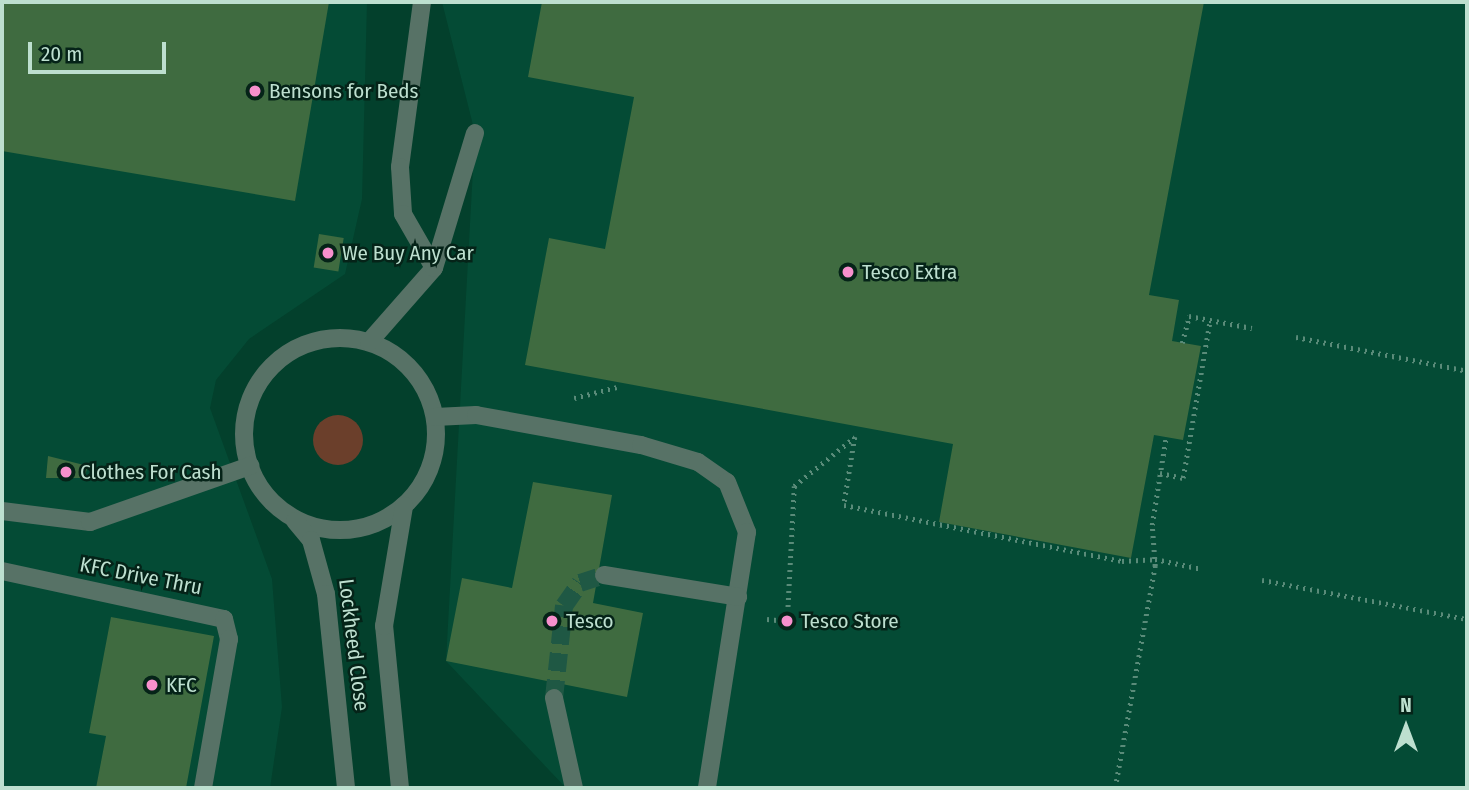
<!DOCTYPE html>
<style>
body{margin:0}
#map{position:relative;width:1469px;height:790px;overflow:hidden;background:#03402c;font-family:"Fira Sans Condensed",sans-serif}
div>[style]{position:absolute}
.built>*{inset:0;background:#044b35}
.green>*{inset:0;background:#6b3f2b}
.round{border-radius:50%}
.building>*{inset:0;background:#3f6b40;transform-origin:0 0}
.minor-tunnel>*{height:18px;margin-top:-9px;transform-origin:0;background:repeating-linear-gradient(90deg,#1f5844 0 18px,transparent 0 27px)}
.path>*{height:4.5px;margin-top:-2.25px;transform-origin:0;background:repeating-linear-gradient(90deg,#5a8b79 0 2px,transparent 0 7px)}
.minor>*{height:18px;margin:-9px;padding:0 9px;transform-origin:9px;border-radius:9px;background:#577266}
.minor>.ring{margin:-9px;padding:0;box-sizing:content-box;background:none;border:18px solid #577266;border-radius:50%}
.dots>*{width:19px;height:19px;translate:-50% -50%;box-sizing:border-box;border:4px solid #052318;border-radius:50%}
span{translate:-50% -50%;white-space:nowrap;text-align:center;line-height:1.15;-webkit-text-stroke:5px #052318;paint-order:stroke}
.poi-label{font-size:21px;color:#bddfcf}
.left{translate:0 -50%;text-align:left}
.street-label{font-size:21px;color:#bddfcf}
.frame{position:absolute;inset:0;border:4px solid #bddfcf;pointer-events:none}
.north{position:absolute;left:1371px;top:692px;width:70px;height:70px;-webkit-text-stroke:5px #052318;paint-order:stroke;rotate:0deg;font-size:19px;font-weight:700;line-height:28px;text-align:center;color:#bddfcf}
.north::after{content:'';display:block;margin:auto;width:24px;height:32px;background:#bddfcf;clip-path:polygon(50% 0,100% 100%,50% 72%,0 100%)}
.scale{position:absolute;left:28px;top:42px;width:138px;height:32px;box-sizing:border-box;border:4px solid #bddfcf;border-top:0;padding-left:9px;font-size:21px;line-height:24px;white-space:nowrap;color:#bddfcf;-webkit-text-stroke:5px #052318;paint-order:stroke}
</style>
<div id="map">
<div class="built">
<div style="clip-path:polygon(2px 2px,367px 2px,362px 199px,345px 274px,249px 339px,216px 380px,210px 408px,272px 579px,282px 707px,270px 788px,2px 788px)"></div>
<div style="clip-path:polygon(442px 2px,1467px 2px,1467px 788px,566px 788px,446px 661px,475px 133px)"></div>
</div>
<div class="green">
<div class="round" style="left:313px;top:415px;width:50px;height:50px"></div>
</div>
<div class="building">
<div style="clip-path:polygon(2px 2px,329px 2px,295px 201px,2px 151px)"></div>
<div style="clip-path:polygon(542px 2px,1204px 2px,1149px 295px,1179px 300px,1172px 341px,1201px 346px,1183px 440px,1154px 435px,1131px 558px,939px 522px,953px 444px,525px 365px,549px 238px,605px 249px,634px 97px,528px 77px)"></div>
<div style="left:319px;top:234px;width:25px;height:34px;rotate:9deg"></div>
<div style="clip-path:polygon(48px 456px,88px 466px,84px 478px,46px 478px)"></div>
<div style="clip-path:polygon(533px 482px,612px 495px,593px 603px,643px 613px,627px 697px,446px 661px,462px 578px,512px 588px)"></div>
<div style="clip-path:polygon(111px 617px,214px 636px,186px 788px,96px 788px,106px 736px,89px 733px)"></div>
</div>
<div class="minor-tunnel">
<div style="left:554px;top:698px;width:93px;rotate:-83.8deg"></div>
<div style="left:564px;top:606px;width:28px;rotate:-55deg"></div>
<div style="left:580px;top:583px;width:25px;rotate:-18deg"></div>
</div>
<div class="path">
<div style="left:1296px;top:337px;width:174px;rotate:11.2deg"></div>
<div style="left:1182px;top:343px;width:28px;rotate:-75deg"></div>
<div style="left:1189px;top:316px;width:64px;rotate:10.8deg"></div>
<div style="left:574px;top:398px;width:44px;rotate:-14.3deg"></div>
<div style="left:1160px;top:473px;width:24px;rotate:12deg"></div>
<div style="left:1183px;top:478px;width:160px;rotate:-80.3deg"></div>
<div style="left:1262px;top:580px;width:209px;rotate:10.8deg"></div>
<div style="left:767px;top:619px;width:20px;rotate:6deg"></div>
<div style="left:787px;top:621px;width:135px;rotate:-87deg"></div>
<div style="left:794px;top:486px;width:78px;rotate:-38.8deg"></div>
<div style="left:855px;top:437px;width:69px;rotate:99.2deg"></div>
<div style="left:844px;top:505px;width:284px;rotate:11.4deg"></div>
<div style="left:1122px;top:561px;width:33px;rotate:-3deg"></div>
<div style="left:1155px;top:559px;width:48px;rotate:12deg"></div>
<div style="left:1115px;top:788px;width:226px;rotate:-79.8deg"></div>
<div style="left:1155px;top:566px;width:41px;rotate:-94.2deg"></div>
<div style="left:1152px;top:525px;width:89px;rotate:-81deg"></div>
</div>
<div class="minor">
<div style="left:422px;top:2px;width:166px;rotate:97.6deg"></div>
<div style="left:400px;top:167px;width:47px;rotate:86.3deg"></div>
<div style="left:403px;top:214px;width:62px;rotate:60.1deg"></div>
<div class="ring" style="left:244px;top:338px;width:174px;height:174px"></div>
<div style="left:369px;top:342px;width:98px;rotate:-48.7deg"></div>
<div style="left:434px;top:268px;width:141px;rotate:-73.1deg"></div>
<div style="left:435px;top:417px;width:41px;rotate:-2.8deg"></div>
<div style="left:476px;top:415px;width:168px;rotate:10.3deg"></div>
<div style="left:641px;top:445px;width:59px;rotate:16.6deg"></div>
<div style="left:698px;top:462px;width:35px;rotate:35deg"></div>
<div style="left:727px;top:482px;width:54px;rotate:68.2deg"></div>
<div style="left:747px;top:532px;width:259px;rotate:98.9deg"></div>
<div style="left:2px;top:511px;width:89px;rotate:7.1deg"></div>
<div style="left:90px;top:522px;width:170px;rotate:-19.3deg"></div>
<div style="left:295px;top:521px;width:25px;rotate:50deg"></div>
<div style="left:311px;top:540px;width:56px;rotate:74.5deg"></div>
<div style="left:326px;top:594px;width:195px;rotate:84.1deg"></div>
<div style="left:2px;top:571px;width:227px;rotate:12.2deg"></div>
<div style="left:224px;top:619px;width:21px;rotate:76deg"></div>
<div style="left:229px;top:639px;width:151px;rotate:99.9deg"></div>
<div style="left:604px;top:575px;width:136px;rotate:9.3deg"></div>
<div style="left:554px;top:698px;width:92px;rotate:77.5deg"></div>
<div style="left:400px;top:788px;width:163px;rotate:-95.6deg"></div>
<div style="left:384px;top:626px;width:122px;rotate:-80.5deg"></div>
</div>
<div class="dots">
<div style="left:255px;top:91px;background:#f790cd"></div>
<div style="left:328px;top:253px;background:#f790cd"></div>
<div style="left:848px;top:272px;background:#f790cd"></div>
<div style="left:66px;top:472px;background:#f790cd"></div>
<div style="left:552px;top:621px;background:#f790cd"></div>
<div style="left:787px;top:621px;background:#f790cd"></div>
<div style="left:152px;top:685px;background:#f790cd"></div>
</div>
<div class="poi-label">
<span class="left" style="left:269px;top:91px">Bensons for Beds</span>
<span class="left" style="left:342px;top:253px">We Buy Any Car</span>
<span class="left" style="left:862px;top:272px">Tesco Extra</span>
<span class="left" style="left:80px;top:472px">Clothes For Cash</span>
<span class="left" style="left:566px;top:621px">Tesco</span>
<span class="left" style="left:801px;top:621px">Tesco Store</span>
<span class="left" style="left:166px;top:685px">KFC</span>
</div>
<div class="street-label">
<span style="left:141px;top:576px;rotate:11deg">KFC Drive Thru</span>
<span style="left:354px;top:645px;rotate:83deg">Lockheed Close</span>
</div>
<div class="frame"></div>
<div class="north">N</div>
<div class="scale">20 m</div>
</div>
